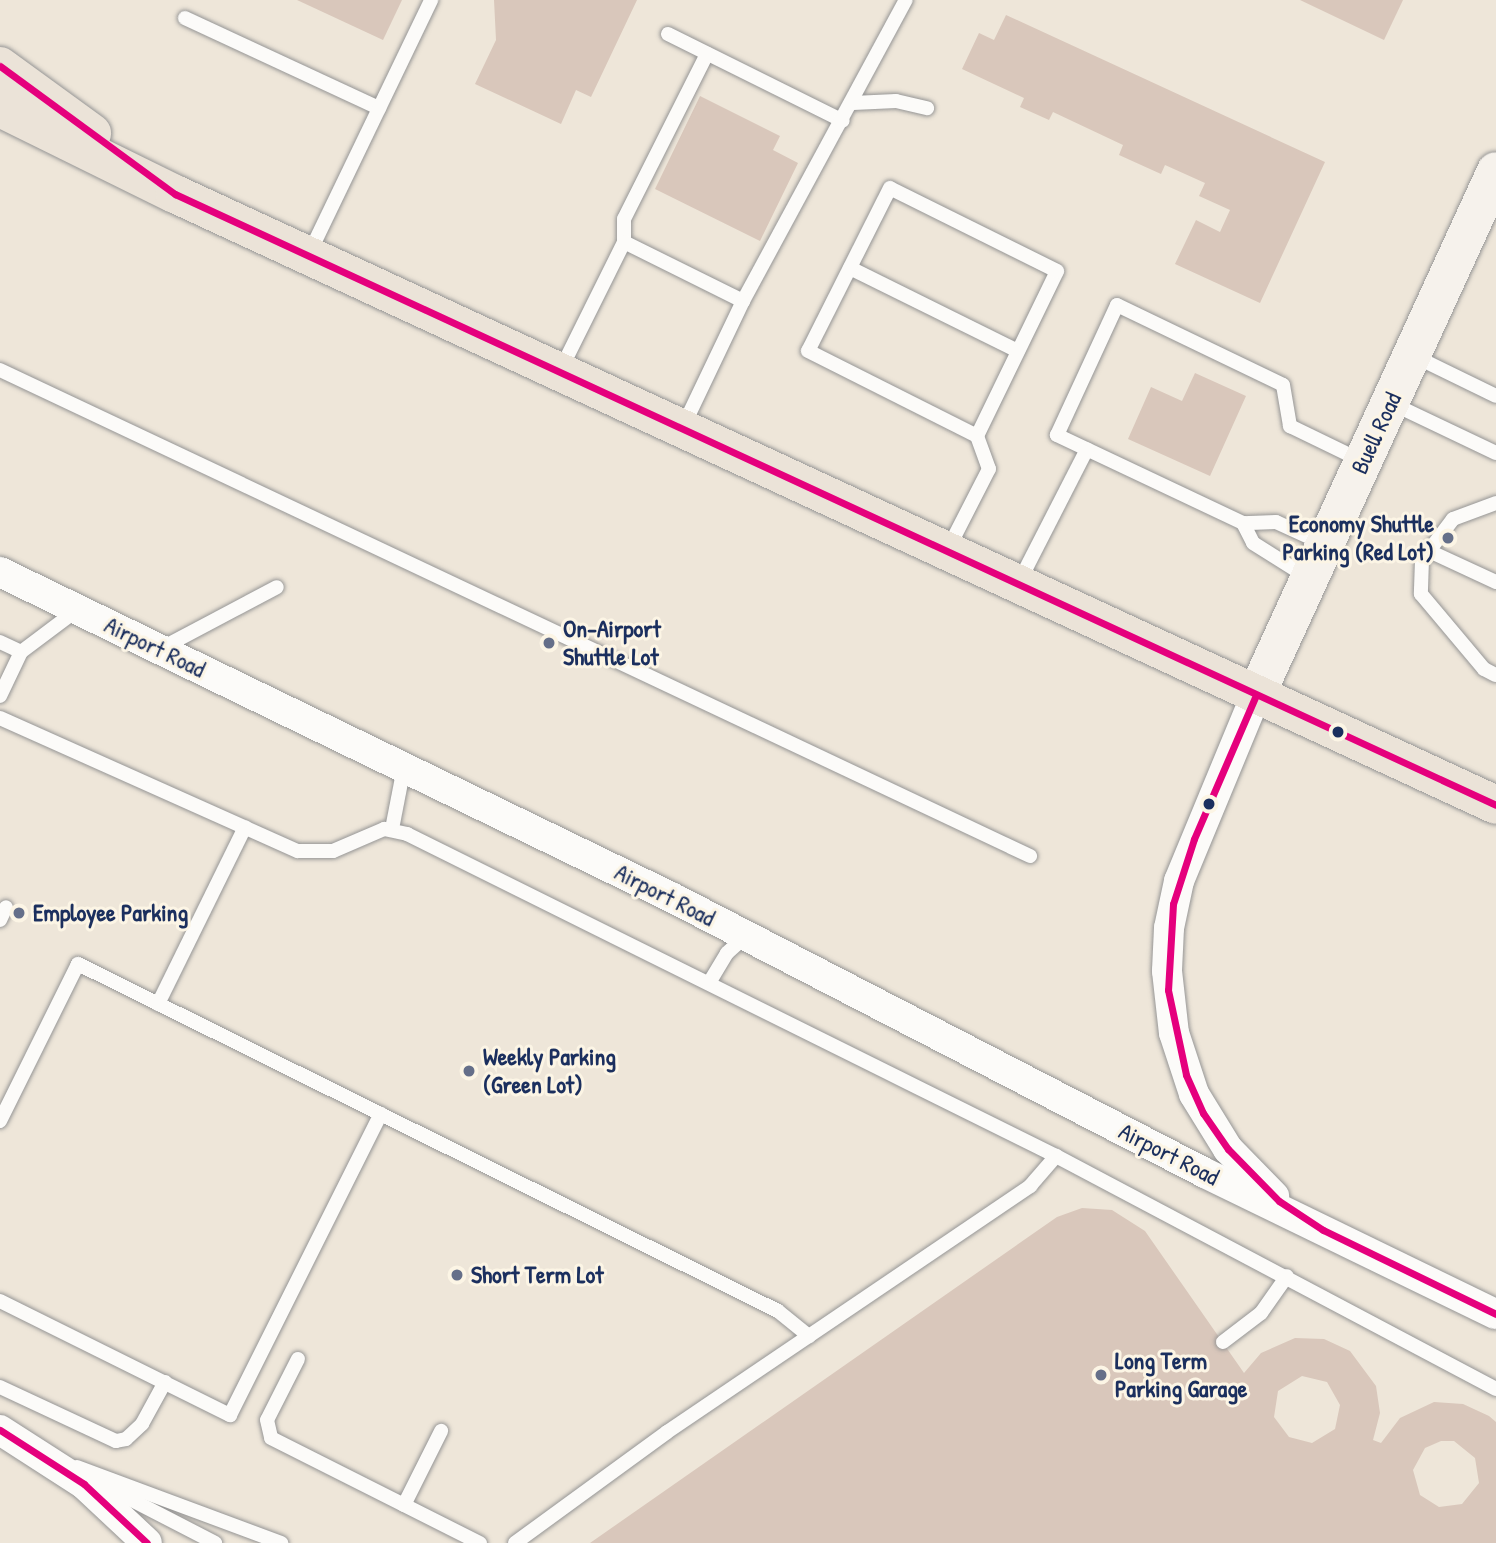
<!DOCTYPE html>
<style>
body{margin:0}
#map{position:relative;width:1496px;height:1543px;overflow:hidden;background:#eee6d9;font-family:"Patrick Hand",sans-serif}
div>[style]{position:absolute}
.building>*{inset:0;background:#d9c7bb}
.roads{filter:drop-shadow(0 0 2px #959595) drop-shadow(0 0 2px #959595)}
.lane>*{height:14px;margin:-7px;padding:0 7px;transform-origin:7px;border-radius:7px;background:#fcfbf9}
.street>*{height:30px;margin:-15px;padding:0 15px;transform-origin:15px;border-radius:15px;background:#fcfbf9}
.secondary>*{height:38px;margin:-19px;padding:0 19px;transform-origin:19px;border-radius:19px;background:#f6f2ec}
.primary>*{height:38px;margin:-19px;padding:0 19px;transform-origin:19px;border-radius:19px;background:#ebe3d8}
.bus-1>*{height:7px;margin:-3.5px;padding:0 3.5px;transform-origin:3.5px;border-radius:3.5px;background:#e5007d}
.dots>*{width:19px;height:19px;translate:-50% -50%;box-sizing:border-box;border:4px solid #fcf5e5;border-radius:50%}
span{translate:-50% -50%;white-space:nowrap;text-align:center;line-height:1.15;-webkit-text-stroke:6px #fcf5e5;paint-order:stroke}
.street-label{font-size:24px;color:#1b2f5e}
.poi-label{font-size:24px;color:#1b2f5e;font-weight:700}
.right{translate:-100% -50%;text-align:right}
.left{translate:0 -50%;text-align:left}
</style>
<div id="map">
<div class="building">
<div style="clip-path:polygon(297px 0,402px 0,383px 40px)"></div>
<div style="clip-path:polygon(494px 0,637px 0,591px 97px,576px 90px,561px 124px,475px 84px,496px 40px)"></div>
<div style="clip-path:polygon(1300px 0,1403px 0,1384px 40px)"></div>
<div style="clip-path:polygon(1006px 15px,1325px 162px,1260px 303px,1175px 264px,1196px 220px,1220px 232px,1230px 210px,1199px 196px,1205px 183px,1165px 165px,1161px 174px,1119px 155px,1123px 145px,1053px 112px,1049px 120px,1020px 107px,1024px 98px,962px 69px,979px 33px,994px 40px)"></div>
<div style="clip-path:polygon(700px 96px,780px 136px,773px 150px,798px 163px,760px 241px,655px 189px)"></div>
<div style="clip-path:polygon(1195px 373px,1246px 396px,1210px 476px,1128px 439px,1151px 387px,1182px 401px)"></div>
<div style="clip-path:polygon(evenodd,1082px 1208px,1112px 1210px,1145px 1231px,1244px 1373px,1261px 1353px,1295px 1338px,1324px 1339px,1350px 1351px,1376px 1386px,1380px 1413px,1373px 1440px,1381px 1443px,1400px 1418px,1434px 1402px,1463px 1404px,1489px 1416px,1496px 1422px,1496px 1543px,590px 1543px,1057px 1217px,1082px 1208px,1302px 1376px,1327px 1382px,1340px 1405px,1335px 1429px,1312px 1443px,1289px 1437px,1274px 1417px,1278px 1391px,1302px 1376px,1082px 1208px,1454px 1441px,1475px 1458px,1479px 1483px,1462px 1504px,1439px 1507px,1420px 1495px,1413px 1470px,1425px 1448px,1441px 1441px,1454px 1441px)"></div>
</div>
<div class="roads">
<div class="lane">
<div style="left:185px;top:18px;width:214px;rotate:24.9deg"></div>
<div style="left:668px;top:34px;width:195px;rotate:26.4deg"></div>
<div style="left:853px;top:103px;width:43px;rotate:-2.7deg"></div>
<div style="left:896px;top:101px;width:32px;rotate:13deg"></div>
<div style="left:624px;top:242px;width:23px;rotate:-90deg"></div>
<div style="left:624px;top:219px;width:185px;rotate:-63.3deg"></div>
<div style="left:309px;top:254px;width:282px;rotate:-64.3deg"></div>
<div style="left:850px;top:268px;width:187px;rotate:26.3deg"></div>
<div style="left:743px;top:301px;width:342px;rotate:-61.6deg"></div>
<div style="left:1412px;top:355px;width:93px;rotate:26deg"></div>
<div style="left:0;top:370px;width:1139px;rotate:25.26deg"></div>
<div style="left:560px;top:371px;width:144px;rotate:-63.6deg"></div>
<div style="left:624px;top:242px;width:133px;rotate:26.4deg"></div>
<div style="left:743px;top:301px;width:140px;rotate:115.5deg"></div>
<div style="left:1391px;top:403px;width:116px;rotate:25.5deg"></div>
<div style="left:1496px;top:503px;width:46px;rotate:159.6deg"></div>
<div style="left:1453px;top:519px;width:51px;rotate:127.1deg"></div>
<div style="left:1422px;top:560px;width:34px;rotate:92deg"></div>
<div style="left:1421px;top:594px;width:98px;rotate:50deg"></div>
<div style="left:1484px;top:669px;width:13px;rotate:27deg"></div>
<div style="left:1243px;top:523px;width:22px;rotate:63deg"></div>
<div style="left:1253px;top:543px;width:64px;rotate:32.2deg"></div>
<div style="left:1324px;top:544px;width:53px;rotate:-155.4deg"></div>
<div style="left:1276px;top:522px;width:33px;rotate:178deg"></div>
<div style="left:1243px;top:523px;width:206px;rotate:-154.7deg"></div>
<div style="left:1057px;top:435px;width:143px;rotate:-65.2deg"></div>
<div style="left:1117px;top:305px;width:184px;rotate:25.7deg"></div>
<div style="left:1283px;top:385px;width:42px;rotate:80.3deg"></div>
<div style="left:1290px;top:426px;width:80px;rotate:25.9deg"></div>
<div style="left:948px;top:549px;width:90px;rotate:-62.9deg"></div>
<div style="left:989px;top:469px;width:35px;rotate:-110deg"></div>
<div style="left:977px;top:436px;width:183px;rotate:-64.1deg"></div>
<div style="left:1057px;top:271px;width:186px;rotate:-153.6deg"></div>
<div style="left:890px;top:188px;width:182px;rotate:116.7deg"></div>
<div style="left:808px;top:351px;width:189px;rotate:26.7deg"></div>
<div style="left:1429px;top:551px;width:74px;rotate:24.8deg"></div>
<div style="left:1019px;top:582px;width:149px;rotate:-62.9deg"></div>
<div style="left:0;top:642px;width:23px;rotate:25deg"></div>
<div style="left:21px;top:652px;width:70px;rotate:-36.9deg"></div>
<div style="left:160px;top:649px;width:132px;rotate:-27.9deg"></div>
<div style="left:0;top:696px;width:49px;rotate:-64.5deg"></div>
<div style="left:0;top:718px;width:326px;rotate:24.1deg"></div>
<div style="left:298px;top:851px;width:35px"></div>
<div style="left:333px;top:851px;width:56px;rotate:-23.3deg"></div>
<div style="left:384px;top:829px;width:24px;rotate:12deg"></div>
<div style="left:407px;top:834px;width:724px;rotate:26.39deg"></div>
<div style="left:1056px;top:1156px;width:498px;rotate:27.9deg"></div>
<div style="left:392px;top:829px;width:63px;rotate:-79deg"></div>
<div style="left:0;top:920px;width:14px;rotate:-65deg"></div>
<div style="left:709px;top:983px;width:35px;rotate:-59deg"></div>
<div style="left:727px;top:953px;width:25px;rotate:-42deg"></div>
<div style="left:158px;top:1004px;width:197px;rotate:-63.8deg"></div>
<div style="left:0;top:1121px;width:175px;rotate:-63.6deg"></div>
<div style="left:78px;top:964px;width:781px;rotate:26.37deg"></div>
<div style="left:778px;top:1311px;width:40px;rotate:39deg"></div>
<div style="left:0;top:1301px;width:257px;rotate:26.4deg"></div>
<div style="left:230px;top:1415px;width:337px;rotate:-63.4deg"></div>
<div style="left:1223px;top:1342px;width:48px;rotate:-37.3deg"></div>
<div style="left:1261px;top:1313px;width:45px;rotate:-54.9deg"></div>
<div style="left:298px;top:1359px;width:68px;rotate:116.9deg"></div>
<div style="left:267px;top:1420px;width:18px;rotate:77deg"></div>
<div style="left:271px;top:1438px;width:234px;rotate:26.7deg"></div>
<div style="left:0;top:1387px;width:128px;rotate:25deg"></div>
<div style="left:116px;top:1441px;width:10px;rotate:-11deg"></div>
<div style="left:126px;top:1439px;width:22px;rotate:-43deg"></div>
<div style="left:142px;top:1424px;width:48px;rotate:-61.3deg"></div>
<div style="left:77px;top:1467px;width:218px;rotate:20.4deg"></div>
<div style="left:97px;top:1482px;width:133px;rotate:27.3deg"></div>
<div style="left:404px;top:1505px;width:83px;rotate:-63.4deg"></div>
<div style="left:515px;top:1543px;width:188px;rotate:-36.1deg"></div>
<div style="left:667px;top:1432px;width:439px;rotate:-34.1deg"></div>
<div style="left:1030px;top:1186px;width:40px;rotate:-49deg"></div>
</div>
<div class="street">
<div style="left:0;top:572px;width:748px;rotate:25.85deg"></div>
<div style="left:673px;top:898px;width:599px;rotate:27.34deg"></div>
<div style="left:1205px;top:1173px;width:323px;rotate:25.9deg"></div>
<div style="left:1256px;top:695px;width:201px;rotate:112.5deg"></div>
<div style="left:1179px;top:881px;width:48px;rotate:102deg"></div>
<div style="left:1169px;top:928px;width:43px;rotate:92.7deg"></div>
<div style="left:1167px;top:971px;width:62px;rotate:83.6deg"></div>
<div style="left:1174px;top:1033px;width:64px;rotate:71.8deg"></div>
<div style="left:1194px;top:1094px;width:65px;rotate:58.3deg"></div>
<div style="left:1228px;top:1149px;width:66px;rotate:45.6deg"></div>
<div style="left:0;top:1430px;width:100px;rotate:32.7deg"></div>
<div style="left:84px;top:1484px;width:86px;rotate:43.1deg"></div>
</div>
<div class="secondary">
<div style="left:1256px;top:695px;width:576px;rotate:-65.39deg"></div>
</div>
<div class="primary">
<div style="left:0;top:66px;width:114px;rotate:36.1deg"></div>
<div style="left:0;top:108px;width:195px;rotate:26.2deg"></div>
<div style="left:175px;top:194px;width:1455px;rotate:24.82deg"></div>
</div>
</div>
<div class="bus-1">
<div style="left:0;top:66px;width:217px;rotate:36.2deg"></div>
<div style="left:175px;top:194px;width:1455px;rotate:24.82deg"></div>
<div style="left:1256px;top:695px;width:157px;rotate:113.3deg"></div>
<div style="left:1194px;top:839px;width:68px;rotate:107.9deg"></div>
<div style="left:1173px;top:904px;width:86px;rotate:93.3deg"></div>
<div style="left:1168px;top:990px;width:87px;rotate:78deg"></div>
<div style="left:1186px;top:1075px;width:42px;rotate:65.9deg"></div>
<div style="left:1203px;top:1113px;width:44px;rotate:55.2deg"></div>
<div style="left:1228px;top:1149px;width:73px;rotate:45.6deg"></div>
<div style="left:1279px;top:1201px;width:53px;rotate:33.4deg"></div>
<div style="left:1323px;top:1230px;width:192px;rotate:25.9deg"></div>
<div style="left:0;top:1430px;width:100px;rotate:32.7deg"></div>
<div style="left:84px;top:1484px;width:86px;rotate:43.1deg"></div>
</div>
<div class="dots">
<div style="left:1448px;top:538px;background:#656f89"></div>
<div style="left:549px;top:643px;background:#656f89"></div>
<div style="left:1338px;top:732px;background:#1b2f5e"></div>
<div style="left:1209px;top:804px;background:#1b2f5e"></div>
<div style="left:19px;top:913px;background:#656f89"></div>
<div style="left:469px;top:1071px;background:#656f89"></div>
<div style="left:457px;top:1275px;background:#656f89"></div>
<div style="left:1101px;top:1375px;background:#656f89"></div>
</div>
<div class="street-label">
<span style="left:1376px;top:433px;rotate:-65deg">Buell Road</span>
<span style="left:155px;top:647px;rotate:26deg">Airport Road</span>
<span style="left:665px;top:895px;rotate:27deg">Airport Road</span>
<span style="left:1169px;top:1154px;rotate:27deg">Airport Road</span>
</div>
<div class="poi-label">
<span class="right" style="left:1434px;top:538px">Economy Shuttle<br>Parking (Red Lot)</span>
<span class="left" style="left:563px;top:643px">On-Airport<br>Shuttle Lot</span>
<span class="left" style="left:33px;top:913px">Employee Parking</span>
<span class="left" style="left:483px;top:1071px">Weekly Parking<br>(Green Lot)</span>
<span class="left" style="left:471px;top:1275px">Short Term Lot</span>
<span class="left" style="left:1115px;top:1375px">Long Term<br>Parking Garage</span>
</div>
</div>
